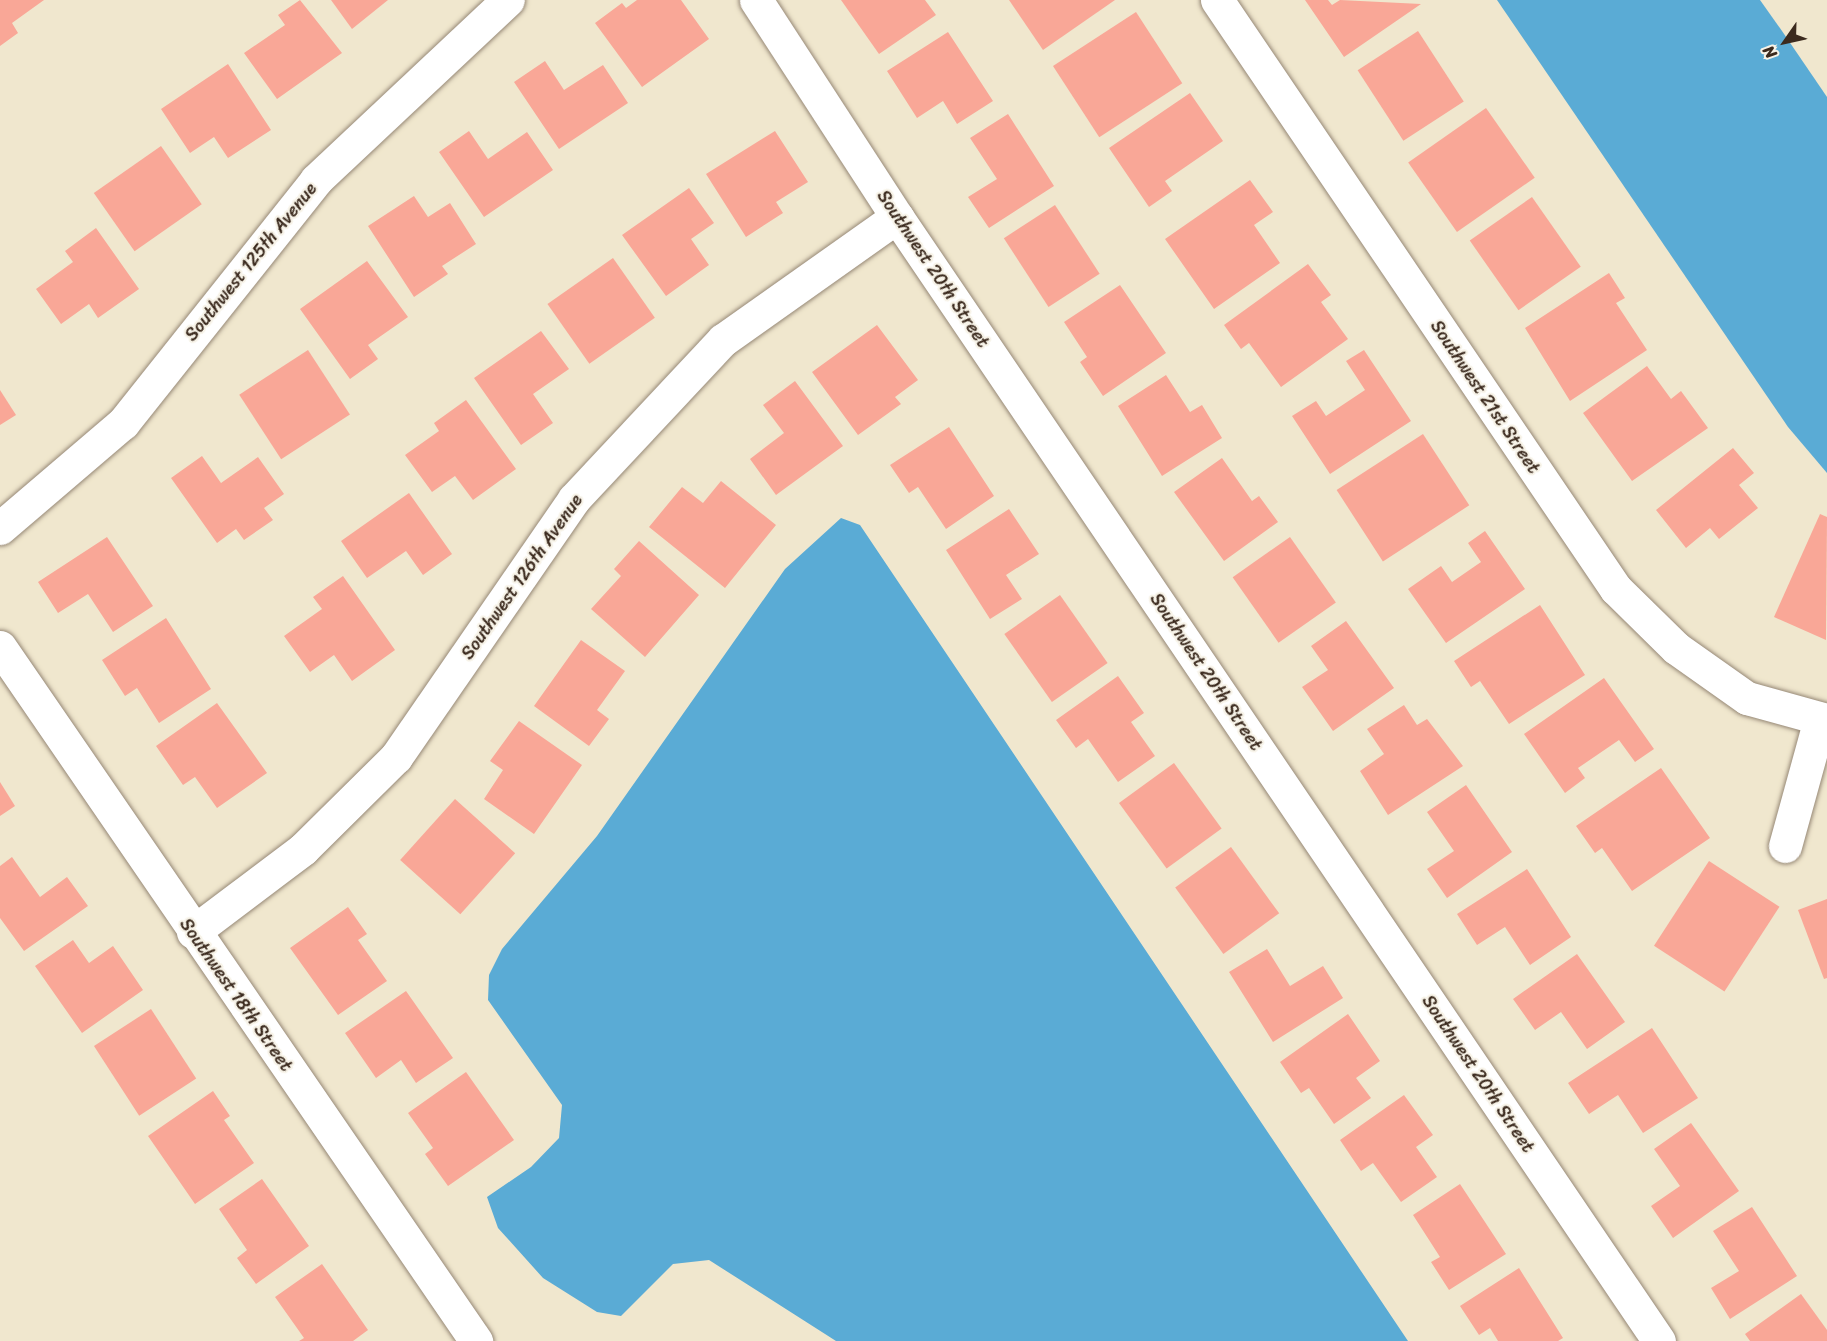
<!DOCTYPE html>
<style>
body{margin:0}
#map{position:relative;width:1827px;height:1341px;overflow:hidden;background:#f0e7ce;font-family:Sriracha,sans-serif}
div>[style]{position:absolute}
.water>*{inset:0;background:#5aabd5}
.building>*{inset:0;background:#f9a797;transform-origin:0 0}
.roads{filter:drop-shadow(0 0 2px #968876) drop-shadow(0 0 2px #968876)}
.minor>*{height:33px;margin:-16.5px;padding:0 16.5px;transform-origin:16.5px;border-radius:16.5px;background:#fff}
span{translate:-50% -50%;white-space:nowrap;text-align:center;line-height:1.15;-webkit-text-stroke:4.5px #f7f3e8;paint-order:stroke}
.street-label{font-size:18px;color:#3b2a1e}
.north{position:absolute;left:1755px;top:12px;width:60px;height:60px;-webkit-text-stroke:4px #f7f3e8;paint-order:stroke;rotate:236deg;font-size:16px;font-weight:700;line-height:24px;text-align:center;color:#3b2a1e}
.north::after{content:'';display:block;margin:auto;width:21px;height:27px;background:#3b2a1e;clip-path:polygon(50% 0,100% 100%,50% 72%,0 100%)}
</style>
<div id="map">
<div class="water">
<div style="clip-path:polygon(1497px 0,1760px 0,1782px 31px,1827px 97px,1827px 473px,1788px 427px)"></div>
<div style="clip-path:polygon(841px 518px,860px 525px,1408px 1341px,836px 1341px,709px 1260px,673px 1264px,621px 1316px,597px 1312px,543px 1278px,498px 1228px,487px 1197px,531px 1167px,559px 1138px,562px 1105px,488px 1000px,489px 975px,502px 949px,597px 836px,785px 569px)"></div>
</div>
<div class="building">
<div style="clip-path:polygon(0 0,44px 0,12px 23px,18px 33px,0 46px)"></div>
<div style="clip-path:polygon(300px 0,342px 53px,277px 99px,244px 53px,285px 25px,278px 15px)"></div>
<div style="clip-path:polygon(331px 0,388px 0,352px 29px)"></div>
<div style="clip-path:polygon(637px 0,681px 0,709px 39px,642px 87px,595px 23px,622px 3px,626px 8px)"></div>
<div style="clip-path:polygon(841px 0,925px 0,936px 15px,879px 54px)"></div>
<div style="clip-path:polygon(1009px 0,1115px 0,1043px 50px)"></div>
<div style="clip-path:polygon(1305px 0,1328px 0,1332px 5px,1340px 0,1421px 4px,1344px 57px)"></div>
<div style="left:1136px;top:12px;width:85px;height:99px;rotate:57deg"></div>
<div style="left:1418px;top:31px;width:84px;height:72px;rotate:57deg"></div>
<div style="clip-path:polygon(948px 32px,993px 101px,957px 124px,943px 101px,917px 118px,887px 71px)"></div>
<div style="clip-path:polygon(545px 61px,564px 90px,603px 65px,628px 103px,559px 149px,514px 82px)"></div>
<div style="clip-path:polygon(228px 64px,271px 130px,228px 158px,214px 137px,190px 153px,161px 109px)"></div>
<div style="clip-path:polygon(1190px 93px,1223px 141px,1165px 181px,1172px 191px,1149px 207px,1109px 148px)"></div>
<div style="left:1486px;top:108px;width:85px;height:95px;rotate:55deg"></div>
<div style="clip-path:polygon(1008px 114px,1054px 186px,989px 228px,968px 197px,997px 179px,970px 138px)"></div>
<div style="clip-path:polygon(469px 131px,488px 159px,527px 132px,553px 170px,484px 217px,439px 152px)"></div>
<div style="clip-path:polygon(775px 131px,808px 182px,776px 202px,783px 213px,746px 237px,706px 174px)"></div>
<div style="left:161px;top:146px;width:71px;height:82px;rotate:55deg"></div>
<div style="clip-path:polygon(1250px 180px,1273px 212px,1254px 225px,1280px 263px,1214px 309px,1165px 239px)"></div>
<div style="clip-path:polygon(689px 188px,714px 223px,691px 239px,709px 265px,666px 296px,622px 235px)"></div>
<div style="clip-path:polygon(414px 196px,428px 217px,450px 203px,476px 244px,442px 266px,448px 274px,414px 297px,368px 226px)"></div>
<div style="left:1532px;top:197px;width:85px;height:76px;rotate:55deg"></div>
<div style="left:1055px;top:205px;width:82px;height:61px;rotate:57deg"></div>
<div style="clip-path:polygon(96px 228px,139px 289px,98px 318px,89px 304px,61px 324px,36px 289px,73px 262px,65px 251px)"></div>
<div style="left:613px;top:258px;width:73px;height:80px;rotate:55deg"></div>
<div style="clip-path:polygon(367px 261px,408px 317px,368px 345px,378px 359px,350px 379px,300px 309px)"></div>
<div style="clip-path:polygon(1308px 264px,1331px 295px,1321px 302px,1348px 339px,1281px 387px,1249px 343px,1241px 349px,1224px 325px)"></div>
<div style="clip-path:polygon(1609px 273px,1625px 298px,1616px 303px,1647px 350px,1570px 401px,1525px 328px)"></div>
<div style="clip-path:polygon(1120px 285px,1166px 353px,1103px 396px,1080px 362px,1087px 357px,1064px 322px)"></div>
<div style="clip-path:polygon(877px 325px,918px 380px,895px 397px,901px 404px,858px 435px,812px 372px)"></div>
<div style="clip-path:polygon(541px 331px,569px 369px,533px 394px,553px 423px,521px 445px,474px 378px)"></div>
<div style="left:308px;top:350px;width:77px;height:82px;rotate:57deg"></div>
<div style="clip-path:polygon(1364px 350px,1411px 421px,1330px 474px,1292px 416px,1316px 401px,1326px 416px,1365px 390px,1346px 361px)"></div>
<div style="clip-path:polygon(1647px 366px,1671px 399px,1681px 391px,1708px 428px,1632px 481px,1583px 413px)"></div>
<div style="clip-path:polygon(1166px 375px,1190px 412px,1202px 405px,1222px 438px,1162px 476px,1118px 406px)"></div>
<div style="clip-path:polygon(795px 381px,843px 446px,776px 495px,750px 459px,784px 433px,763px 405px)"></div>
<div style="clip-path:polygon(0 390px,16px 415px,0 425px)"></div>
<div style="clip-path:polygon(466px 400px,516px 469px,473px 500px,455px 476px,432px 492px,405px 455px,439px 431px,434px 423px)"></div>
<div style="clip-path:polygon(949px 427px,994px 496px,946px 529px,918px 487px,909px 493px,890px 465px)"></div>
<div style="left:1423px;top:434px;width:85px;height:103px;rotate:57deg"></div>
<div style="clip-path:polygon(1733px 448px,1754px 473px,1739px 485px,1758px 508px,1719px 539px,1710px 528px,1686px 548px,1656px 510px)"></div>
<div style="clip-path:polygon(202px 456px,221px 483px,258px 457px,284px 494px,264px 508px,273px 520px,244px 540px,236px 529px,217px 543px,171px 478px)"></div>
<div style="clip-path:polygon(1222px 458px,1252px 501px,1259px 496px,1278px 522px,1224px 561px,1174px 492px)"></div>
<div style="clip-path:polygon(721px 481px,776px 525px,725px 588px,649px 527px,682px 487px,703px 503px)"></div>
<div style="clip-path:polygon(409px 493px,452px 554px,423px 575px,406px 551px,367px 578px,341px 541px)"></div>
<div style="clip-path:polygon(1009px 509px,1039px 554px,1006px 575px,1022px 599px,990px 619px,946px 550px)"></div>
<div style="clip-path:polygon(1820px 514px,1827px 517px,1826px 640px,1774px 617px)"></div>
<div style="clip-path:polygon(1485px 531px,1525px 589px,1446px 643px,1408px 589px,1441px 566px,1452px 582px,1481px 562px,1468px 543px)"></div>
<div style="clip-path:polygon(107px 537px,153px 606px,113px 632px,88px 594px,58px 613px,38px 582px)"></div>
<div style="left:1290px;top:537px;width:80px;height:70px;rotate:55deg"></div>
<div style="clip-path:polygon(639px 541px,699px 595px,645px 657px,591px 609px,621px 576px,614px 569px)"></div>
<div style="clip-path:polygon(343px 576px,395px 650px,352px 681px,334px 655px,310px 672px,284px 636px,322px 609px,313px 597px)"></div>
<div style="left:1060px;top:595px;width:83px;height:68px;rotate:55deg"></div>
<div style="clip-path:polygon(1540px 605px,1585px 675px,1509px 724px,1480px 681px,1471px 687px,1454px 661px)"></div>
<div style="clip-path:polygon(166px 618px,211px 689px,159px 723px,137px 688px,125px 696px,102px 660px)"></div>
<div style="clip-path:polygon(1346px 621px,1394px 688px,1333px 731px,1302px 687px,1328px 670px,1311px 646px)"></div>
<div style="clip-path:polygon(581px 640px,625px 671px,597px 710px,609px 719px,589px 746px,534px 706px)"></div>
<div style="clip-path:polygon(1118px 676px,1144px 713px,1131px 722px,1155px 756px,1118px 782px,1088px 739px,1076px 748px,1056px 720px)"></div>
<div style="clip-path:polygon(1604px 678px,1654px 749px,1635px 762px,1619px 740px,1578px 768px,1585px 778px,1565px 793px,1524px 734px)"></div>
<div style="clip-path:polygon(217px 703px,267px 773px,217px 808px,195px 777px,183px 785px,156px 746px)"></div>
<div style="clip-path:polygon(1404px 705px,1417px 725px,1427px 719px,1463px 766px,1388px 815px,1360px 771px,1384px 754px,1367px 729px)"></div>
<div style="clip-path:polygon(519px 721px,582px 765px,534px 834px,484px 799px,503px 770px,490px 761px)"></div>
<div style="left:1174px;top:763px;width:81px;height:68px;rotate:54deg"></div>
<div style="clip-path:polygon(1661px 768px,1710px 838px,1632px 891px,1602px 848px,1595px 853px,1576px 826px)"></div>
<div style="clip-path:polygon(0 782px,15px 806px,0 816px)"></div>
<div style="clip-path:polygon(1466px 785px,1512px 852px,1447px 898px,1427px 869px,1454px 851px,1427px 812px)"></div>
<div style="left:455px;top:799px;width:81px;height:82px;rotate:42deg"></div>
<div style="left:1231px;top:847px;width:82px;height:69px;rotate:54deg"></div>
<div style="clip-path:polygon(12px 857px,40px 897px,67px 877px,88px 906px,24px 951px,0 918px,0 866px)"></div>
<div style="left:1709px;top:861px;width:84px;height:101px;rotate:33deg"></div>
<div style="clip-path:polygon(1527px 869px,1571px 937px,1530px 965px,1505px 927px,1477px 945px,1457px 914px)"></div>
<div style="clip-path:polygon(1827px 899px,1827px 978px,1824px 979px,1798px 910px)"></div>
<div style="clip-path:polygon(348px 907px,367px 934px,358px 940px,387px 981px,338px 1015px,290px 948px)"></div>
<div style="clip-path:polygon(73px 940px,89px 963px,113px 946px,143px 990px,82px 1033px,35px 966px)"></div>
<div style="clip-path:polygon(1267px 949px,1290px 986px,1323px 966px,1343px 998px,1273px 1042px,1229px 972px)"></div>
<div style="clip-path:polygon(1577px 954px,1625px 1022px,1587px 1049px,1561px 1012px,1535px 1030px,1513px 999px)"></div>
<div style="clip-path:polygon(406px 991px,453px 1058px,416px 1083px,401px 1060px,376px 1078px,345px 1033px)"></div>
<div style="left:151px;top:1009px;width:83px;height:68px;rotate:57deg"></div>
<div style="clip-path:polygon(1348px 1014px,1380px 1061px,1356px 1078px,1371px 1098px,1334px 1124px,1309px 1088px,1301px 1093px,1280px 1062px)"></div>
<div style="clip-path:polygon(1652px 1028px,1698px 1098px,1643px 1133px,1618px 1095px,1589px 1114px,1568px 1083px)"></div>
<div style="clip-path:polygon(466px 1072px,514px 1140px,448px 1186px,425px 1154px,433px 1148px,408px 1113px)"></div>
<div style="clip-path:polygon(213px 1091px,230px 1116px,224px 1120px,254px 1163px,195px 1204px,148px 1136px)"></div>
<div style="clip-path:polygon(1404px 1095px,1433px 1135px,1416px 1147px,1437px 1177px,1401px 1202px,1373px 1163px,1361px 1171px,1340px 1140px)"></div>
<div style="clip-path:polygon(1691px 1123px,1739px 1191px,1673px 1238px,1651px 1206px,1680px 1186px,1654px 1149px)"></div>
<div style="clip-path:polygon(262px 1179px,309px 1246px,256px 1284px,237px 1258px,247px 1250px,219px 1209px)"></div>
<div style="clip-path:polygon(1460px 1184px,1506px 1254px,1449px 1290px,1431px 1262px,1440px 1257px,1413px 1215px)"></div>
<div style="clip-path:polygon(1752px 1207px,1797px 1276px,1730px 1319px,1711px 1288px,1739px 1271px,1713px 1231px)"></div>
<div style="clip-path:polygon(322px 1264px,368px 1330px,353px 1341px,299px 1341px,304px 1338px,275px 1297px)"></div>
<div style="clip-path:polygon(1519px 1268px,1563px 1338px,1558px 1341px,1498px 1341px,1490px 1328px,1479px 1335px,1460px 1306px)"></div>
<div style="clip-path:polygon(1801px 1294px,1827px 1330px,1827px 1341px,1750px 1341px,1745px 1334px)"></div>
</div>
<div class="roads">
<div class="minor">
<div style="left:756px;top:0;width:259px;rotate:57deg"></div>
<div style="left:897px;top:217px;width:1358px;rotate:55.87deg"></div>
<div style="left:1217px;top:0;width:711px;rotate:55.89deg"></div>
<div style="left:1616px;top:589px;width:84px;rotate:44.5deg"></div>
<div style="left:1676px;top:648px;width:87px;rotate:35.2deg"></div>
<div style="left:1747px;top:698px;width:83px;rotate:15.4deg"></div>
<div style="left:0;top:528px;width:162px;rotate:-40.5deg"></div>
<div style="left:123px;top:423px;width:310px;rotate:-51.5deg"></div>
<div style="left:316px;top:180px;width:263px;rotate:-43.2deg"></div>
<div style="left:0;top:647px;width:842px;rotate:55.55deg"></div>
<div style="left:1785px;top:846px;width:132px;rotate:-74.6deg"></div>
<div style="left:193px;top:932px;width:138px;rotate:-37deg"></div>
<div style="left:303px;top:849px;width:131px;rotate:-44.7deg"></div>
<div style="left:396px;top:757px;width:313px;rotate:-55.4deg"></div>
<div style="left:574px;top:499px;width:218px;rotate:-46.9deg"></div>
<div style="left:723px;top:340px;width:213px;rotate:-35.3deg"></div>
</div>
</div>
<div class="street-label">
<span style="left:251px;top:262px;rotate:-51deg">Southwest 125th Avenue</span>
<span style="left:933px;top:269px;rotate:56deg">Southwest 20th Street</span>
<span style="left:1485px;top:397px;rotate:56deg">Southwest 21st Street</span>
<span style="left:522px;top:577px;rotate:-55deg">Southwest 126th Avenue</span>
<span style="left:1206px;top:672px;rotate:56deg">Southwest 20th Street</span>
<span style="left:236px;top:995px;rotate:55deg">Southwest 18th Street</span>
<span style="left:1478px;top:1074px;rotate:56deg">Southwest 20th Street</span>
</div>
<div class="north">N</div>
</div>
